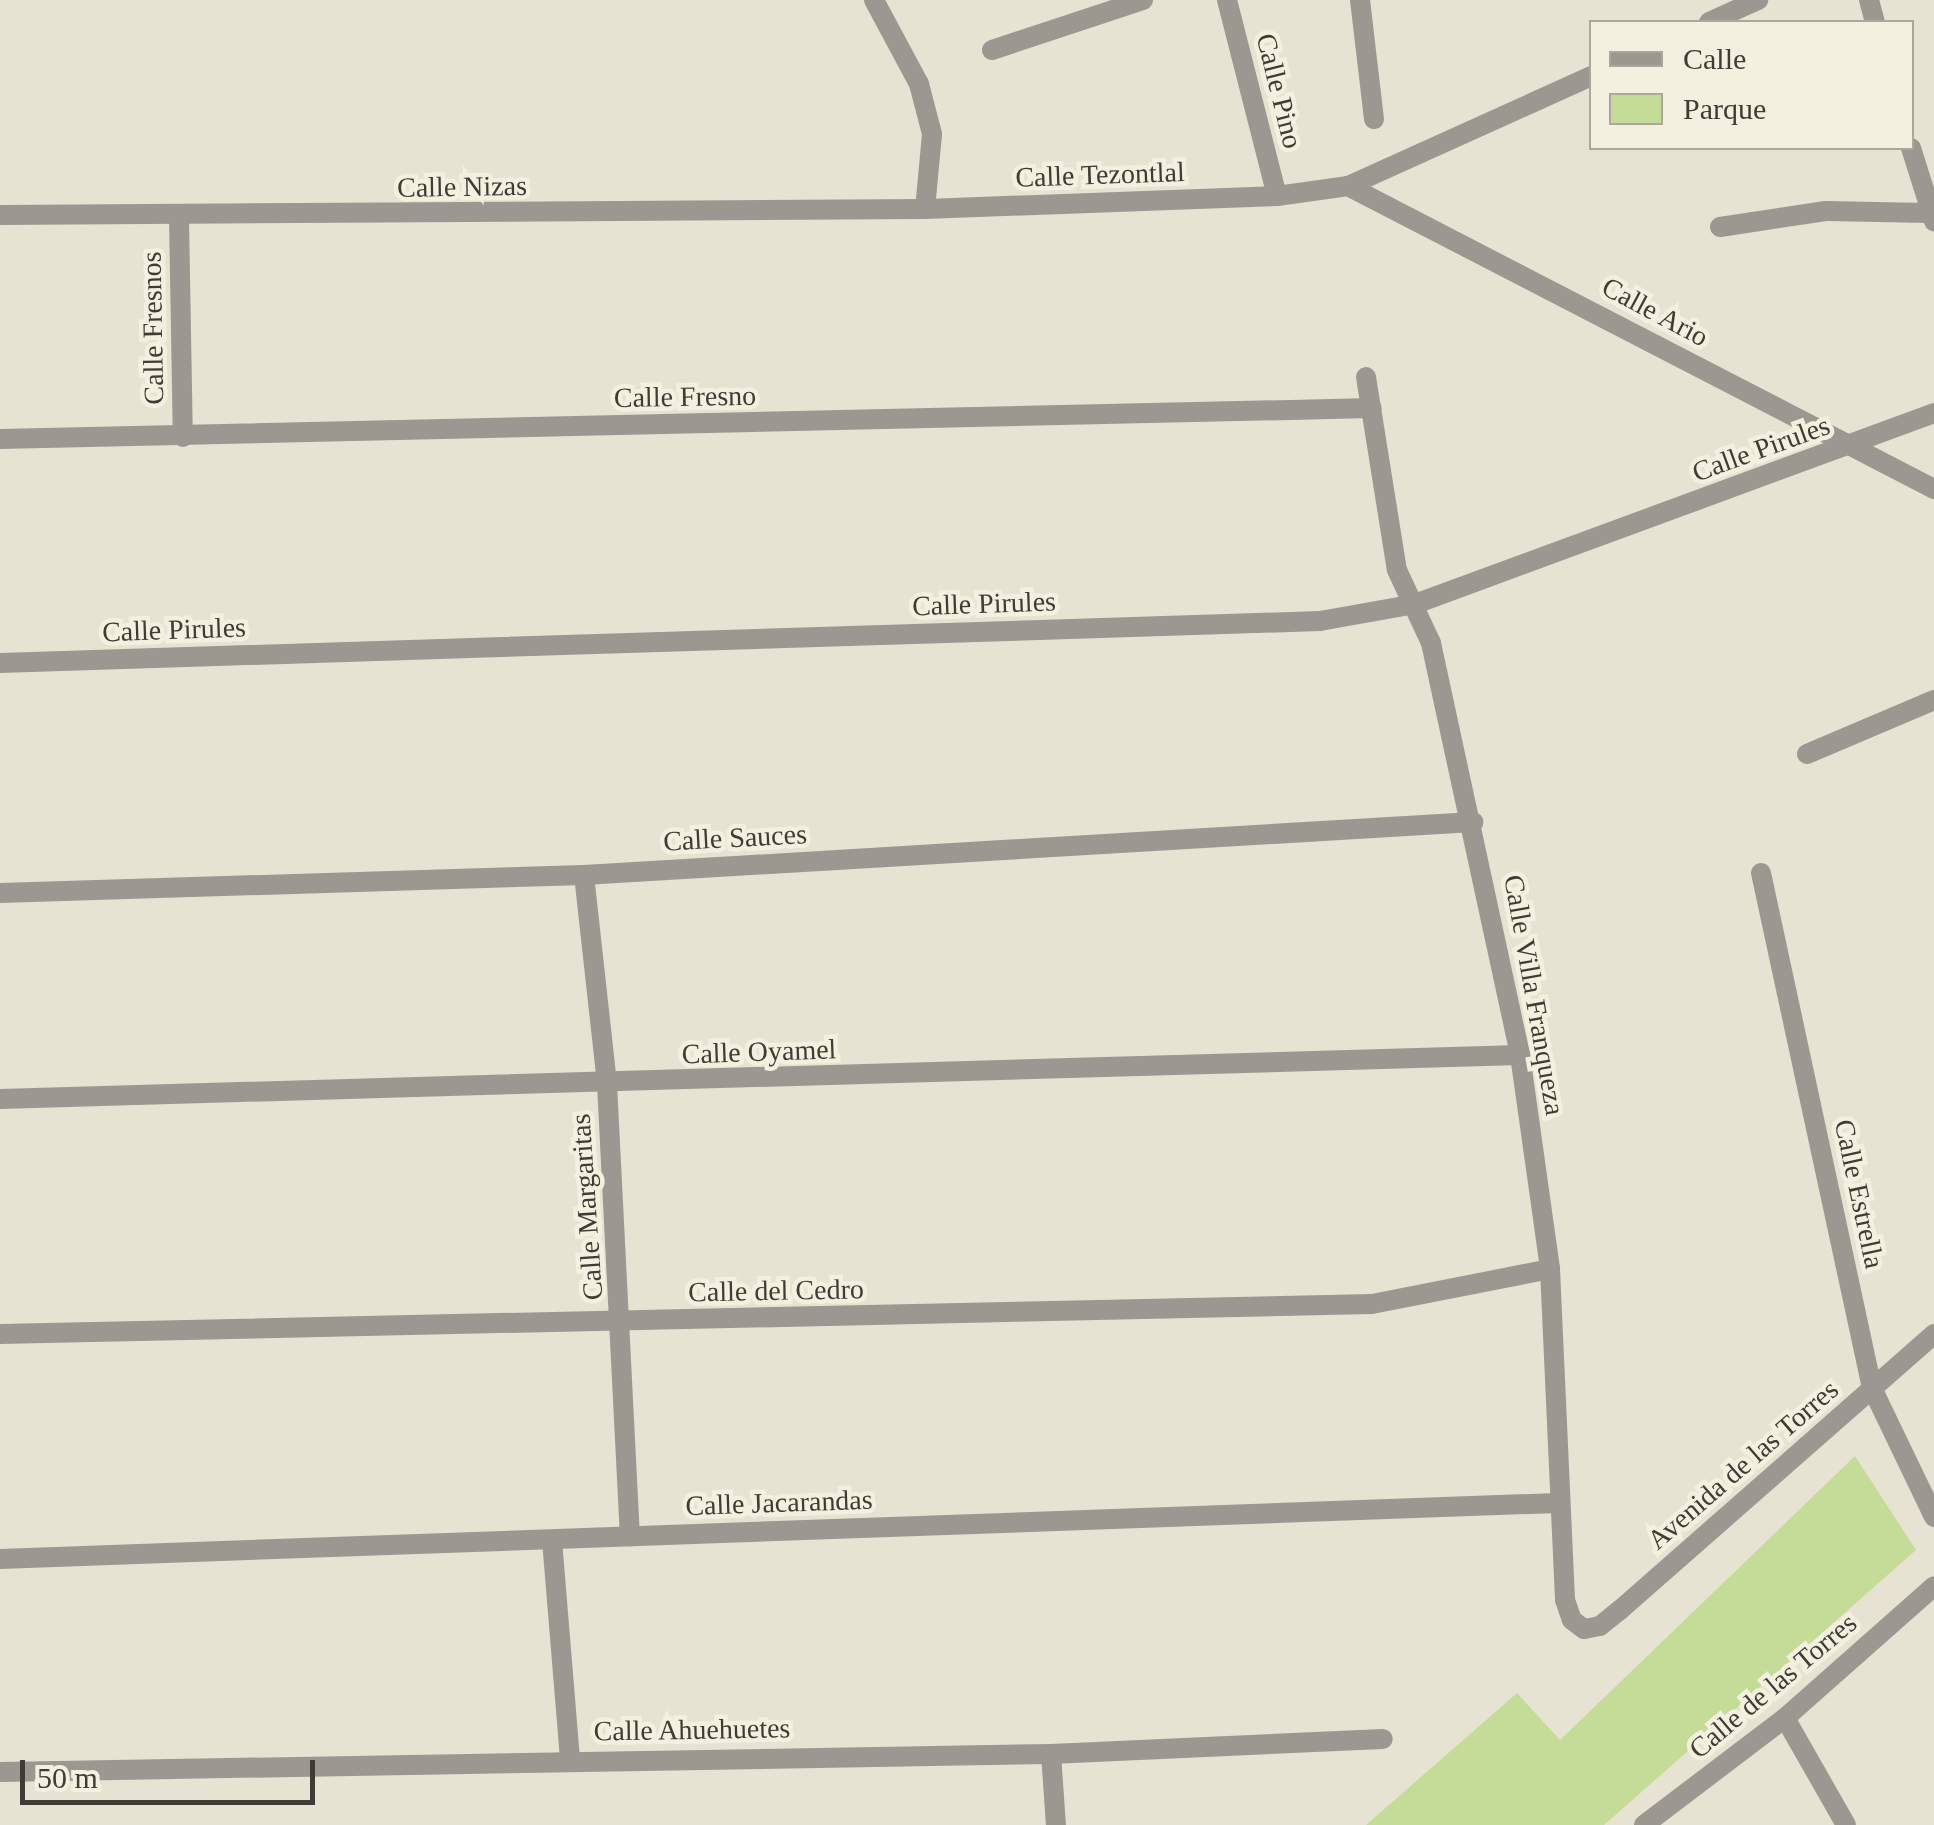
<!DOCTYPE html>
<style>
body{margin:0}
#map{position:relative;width:1934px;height:1825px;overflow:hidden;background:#e7e3d2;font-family:Georgia,serif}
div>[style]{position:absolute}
.green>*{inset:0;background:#c5dc99}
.minor>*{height:20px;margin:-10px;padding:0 10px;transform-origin:10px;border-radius:10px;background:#9d9792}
.tertiary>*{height:20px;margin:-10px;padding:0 10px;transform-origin:10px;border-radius:10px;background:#9d9792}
span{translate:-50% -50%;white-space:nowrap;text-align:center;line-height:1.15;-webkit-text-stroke:9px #f4f0df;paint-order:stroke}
.street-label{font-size:28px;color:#3e3c35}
.legend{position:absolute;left:1589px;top:20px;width:325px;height:130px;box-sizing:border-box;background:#f4f0df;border:2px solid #aba89b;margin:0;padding:12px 18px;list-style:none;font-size:30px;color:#3e3c35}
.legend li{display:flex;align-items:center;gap:20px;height:50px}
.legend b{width:50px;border:2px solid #aba89b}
.scale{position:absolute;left:20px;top:1760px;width:295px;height:45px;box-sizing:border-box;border:5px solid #3e3c35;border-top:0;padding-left:12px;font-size:30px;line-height:35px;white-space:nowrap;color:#3e3c35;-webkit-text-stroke:8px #f4f0df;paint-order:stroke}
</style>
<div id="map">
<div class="green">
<div style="clip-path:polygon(1855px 1456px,1916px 1550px,1604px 1825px,1366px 1825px,1517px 1693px,1560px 1740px)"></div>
</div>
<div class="minor">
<div style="left:874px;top:0;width:95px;rotate:61.8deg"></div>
<div style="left:919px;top:84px;width:52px;rotate:75.4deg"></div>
<div style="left:932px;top:134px;width:75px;rotate:95.3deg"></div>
<div style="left:1227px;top:0;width:202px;rotate:75.7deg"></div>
<div style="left:1360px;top:0;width:120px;rotate:83.3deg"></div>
<div style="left:1869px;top:0;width:23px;rotate:75deg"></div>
<div style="left:1709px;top:22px;width:54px;rotate:-24.2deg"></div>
<div style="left:992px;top:50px;width:159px;rotate:-18.3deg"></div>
<div style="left:1911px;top:148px;width:77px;rotate:72.5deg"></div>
<div style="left:1348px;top:186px;width:268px;rotate:-24.3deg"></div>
<div style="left:0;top:215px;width:925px;rotate:-0.37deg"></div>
<div style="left:925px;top:209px;width:352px;rotate:-2.1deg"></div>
<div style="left:1277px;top:196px;width:72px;rotate:-8deg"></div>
<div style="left:1348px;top:186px;width:660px;rotate:27.34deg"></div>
<div style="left:179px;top:217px;width:220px;rotate:89deg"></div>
<div style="left:1720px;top:227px;width:107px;rotate:-8.6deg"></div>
<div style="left:1826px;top:211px;width:103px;rotate:1.1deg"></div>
<div style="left:1366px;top:377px;width:195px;rotate:80.9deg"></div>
<div style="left:1397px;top:570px;width:81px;rotate:65deg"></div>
<div style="left:1431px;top:643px;width:422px;rotate:77.8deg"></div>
<div style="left:1520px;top:1055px;width:216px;rotate:82deg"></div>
<div style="left:1550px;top:1269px;width:331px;rotate:87.4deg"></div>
<div style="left:1565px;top:1600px;width:21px;rotate:71deg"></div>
<div style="left:1572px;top:1620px;width:15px;rotate:37deg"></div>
<div style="left:1584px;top:1629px;width:16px;rotate:-11deg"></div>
<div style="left:1600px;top:1626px;width:26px;rotate:-39deg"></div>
<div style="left:1620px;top:1610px;width:418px;rotate:-41.3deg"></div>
<div style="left:0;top:439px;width:1372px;rotate:-1.29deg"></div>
<div style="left:0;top:663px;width:1321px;rotate:-1.82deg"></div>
<div style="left:1320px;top:621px;width:97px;rotate:-10.1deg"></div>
<div style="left:1415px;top:604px;width:553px;rotate:-20.2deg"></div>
<div style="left:1807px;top:754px;width:138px;rotate:-23deg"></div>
<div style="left:1761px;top:873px;width:527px;rotate:77.84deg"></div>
<div style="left:1872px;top:1388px;width:143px;rotate:64.3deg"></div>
<div style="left:584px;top:875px;width:210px;rotate:83.7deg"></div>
<div style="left:607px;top:1084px;width:453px;rotate:87.1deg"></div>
<div style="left:0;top:893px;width:584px;rotate:-1.77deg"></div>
<div style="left:584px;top:875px;width:891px;rotate:-3.41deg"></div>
<div style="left:0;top:1099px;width:1521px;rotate:-1.66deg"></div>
<div style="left:0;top:1334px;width:1372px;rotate:-1.25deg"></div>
<div style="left:1372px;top:1304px;width:181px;rotate:-11.1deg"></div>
<div style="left:552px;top:1540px;width:219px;rotate:85.3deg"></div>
<div style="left:0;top:1559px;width:1560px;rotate:-2.06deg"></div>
<div style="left:1785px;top:1718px;width:123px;rotate:60.3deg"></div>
<div style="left:1051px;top:1754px;width:71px;rotate:86deg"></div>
<div style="left:0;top:1772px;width:1051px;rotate:-0.98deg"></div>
<div style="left:1051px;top:1754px;width:332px;rotate:-2.6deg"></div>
</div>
<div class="tertiary">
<div style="left:1644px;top:1825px;width:177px;rotate:-37.2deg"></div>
<div style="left:1785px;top:1718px;width:199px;rotate:-41.5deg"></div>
</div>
<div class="street-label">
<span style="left:1279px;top:91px;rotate:76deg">Calle Pino</span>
<span style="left:1100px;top:175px;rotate:-2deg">Calle Tezontlal</span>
<span style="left:462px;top:187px;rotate:-1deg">Calle Nizas</span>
<span style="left:1655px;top:312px;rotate:28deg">Calle Ario</span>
<span style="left:153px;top:328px;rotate:-91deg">Calle Fresnos</span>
<span style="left:685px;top:397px;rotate:-1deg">Calle Fresno</span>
<span style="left:1761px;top:449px;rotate:-20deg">Calle Pirules</span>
<span style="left:984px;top:604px;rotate:-2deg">Calle Pirules</span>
<span style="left:174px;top:630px;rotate:-2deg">Calle Pirules</span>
<span style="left:735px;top:838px;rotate:-3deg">Calle Sauces</span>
<span style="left:1534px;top:995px;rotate:80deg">Calle Villa Franqueza</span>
<span style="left:759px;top:1052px;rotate:-2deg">Calle Oyamel</span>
<span style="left:1859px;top:1194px;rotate:78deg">Calle Estrella</span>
<span style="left:587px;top:1207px;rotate:-94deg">Calle Margaritas</span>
<span style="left:776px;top:1291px;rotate:-1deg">Calle del Cedro</span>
<span style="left:1743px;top:1465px;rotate:-41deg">Avenida de las Torres</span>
<span style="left:779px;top:1503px;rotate:-2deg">Calle Jacarandas</span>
<span style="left:1773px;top:1686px;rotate:-40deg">Calle de las Torres</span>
<span style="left:692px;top:1730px;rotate:-1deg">Calle Ahuehuetes</span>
</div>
<ul class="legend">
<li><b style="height:12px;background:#9d9792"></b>Calle</li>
<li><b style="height:28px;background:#c5dc99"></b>Parque</li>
</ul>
<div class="scale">50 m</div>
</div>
